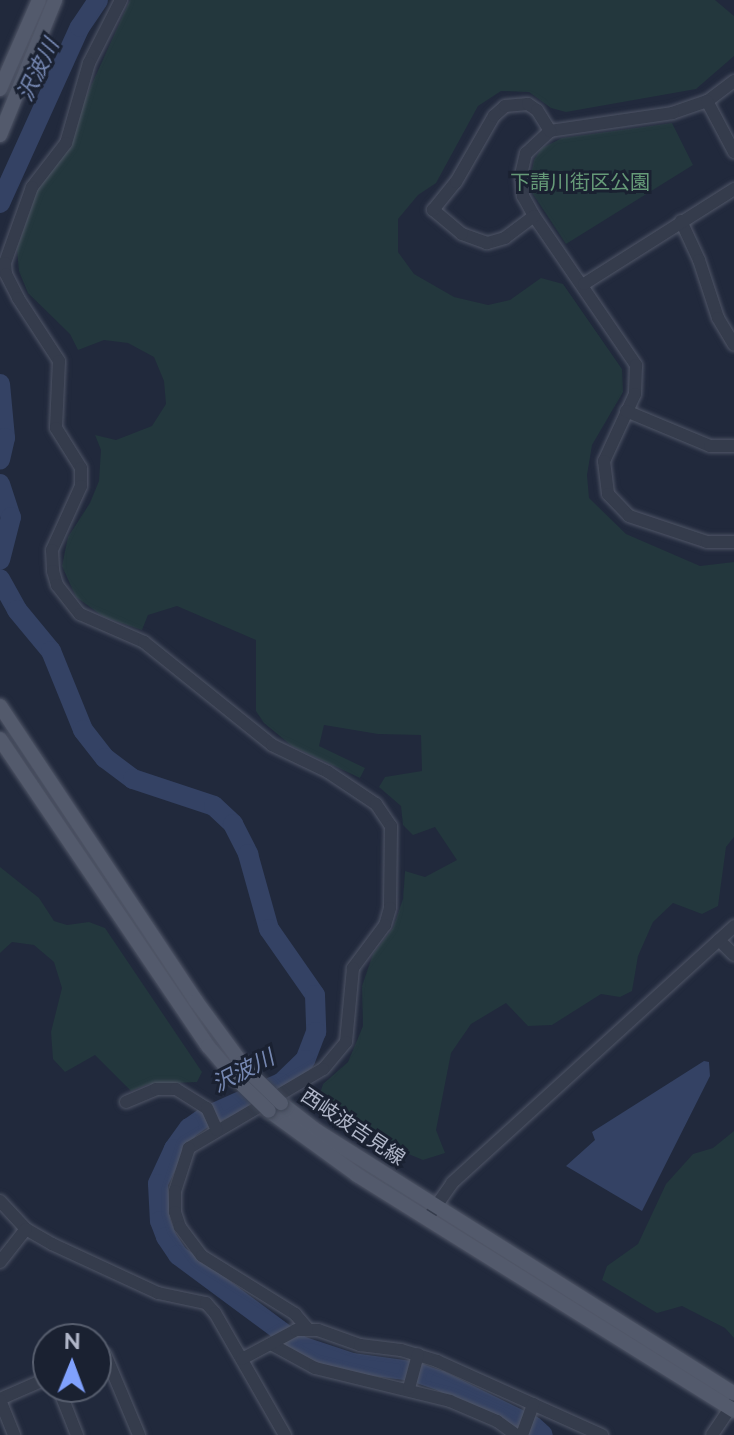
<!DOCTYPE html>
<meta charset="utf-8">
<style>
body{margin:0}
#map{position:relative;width:734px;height:1435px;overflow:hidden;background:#21293c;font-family:Raleway,"Noto Sans JP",sans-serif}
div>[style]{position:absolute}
.green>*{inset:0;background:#23373d}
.water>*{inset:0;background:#344264}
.river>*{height:20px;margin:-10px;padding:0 10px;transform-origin:10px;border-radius:10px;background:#344264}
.roads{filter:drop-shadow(0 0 2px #505667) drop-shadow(0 0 2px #505667)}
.minor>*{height:12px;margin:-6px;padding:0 6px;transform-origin:6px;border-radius:6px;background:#353c4c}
.major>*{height:14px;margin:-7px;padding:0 7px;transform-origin:7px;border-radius:7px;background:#535a6c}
.bridges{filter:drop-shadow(0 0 2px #3e4555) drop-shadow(0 0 2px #3e4555)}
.major-bridge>*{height:14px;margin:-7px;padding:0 7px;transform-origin:7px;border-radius:7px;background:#535a6c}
span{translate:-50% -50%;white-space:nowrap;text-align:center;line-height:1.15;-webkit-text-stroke:6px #1a2131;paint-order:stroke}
.park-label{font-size:20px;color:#669a78}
.street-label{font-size:20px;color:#b0b6c8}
.water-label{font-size:22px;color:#7688b2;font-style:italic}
.north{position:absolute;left:32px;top:1323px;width:80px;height:80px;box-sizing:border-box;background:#1a2131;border:2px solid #565d6d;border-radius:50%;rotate:1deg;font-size:22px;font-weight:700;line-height:32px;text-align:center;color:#b0b6c8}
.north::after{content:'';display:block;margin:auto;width:28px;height:36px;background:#80a1fd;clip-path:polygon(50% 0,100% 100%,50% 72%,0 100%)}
</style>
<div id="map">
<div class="green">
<div style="clip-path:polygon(130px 0,715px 0,734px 16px,734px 56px,696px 89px,566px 112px,551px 108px,529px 92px,501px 91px,478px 106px,436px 183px,418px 195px,398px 219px,398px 252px,414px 274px,454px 297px,488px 305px,510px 300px,541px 278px,563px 284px,622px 369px,623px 392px,592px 445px,587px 475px,589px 498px,626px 534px,700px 566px,734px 562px,734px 837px,726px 847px,718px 906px,702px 914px,673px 903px,653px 922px,638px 956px,632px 991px,620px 997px,601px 994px,552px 1025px,528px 1026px,506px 1003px,471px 1024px,451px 1053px,436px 1130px,445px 1153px,423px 1160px,394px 1148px,319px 1097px,323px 1084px,348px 1062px,363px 1026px,362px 986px,373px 954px,393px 928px,403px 899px,405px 871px,425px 877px,457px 860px,435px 827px,413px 835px,403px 825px,401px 806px,379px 787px,385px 777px,422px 771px,421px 735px,378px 734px,324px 725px,319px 746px,365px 768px,360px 778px,292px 746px,264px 723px,256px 711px,256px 640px,177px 606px,148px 615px,142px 630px,104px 617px,76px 597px,62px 566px,68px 537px,90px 503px,99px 481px,101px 450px,95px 435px,116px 440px,152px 426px,166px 404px,164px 381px,154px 357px,128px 343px,104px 340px,78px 350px,70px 334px,28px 293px,19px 271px,17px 249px,39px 184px,70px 148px,76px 119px)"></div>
<div style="clip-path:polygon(672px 123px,693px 165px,566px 244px,533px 194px,530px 179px,534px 160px,542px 148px,562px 138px)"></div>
<div style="clip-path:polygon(0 867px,39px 898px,54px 921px,67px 925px,89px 922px,105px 928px,202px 1072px,197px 1082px,149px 1084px,131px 1091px,95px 1055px,65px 1072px,53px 1059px,51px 1032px,62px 988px,54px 962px,34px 945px,12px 942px,0 953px)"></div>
<div style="clip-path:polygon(734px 1131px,734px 1338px,725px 1328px,682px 1306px,657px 1313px,602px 1280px,607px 1266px,638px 1244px,666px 1184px,693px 1154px,713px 1148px)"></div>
</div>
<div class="water">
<div style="clip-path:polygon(704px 1061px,709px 1062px,710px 1076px,642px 1211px,566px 1166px,595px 1140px,592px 1132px)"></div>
</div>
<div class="river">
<div style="left:0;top:203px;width:193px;rotate:-65.6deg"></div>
<div style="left:80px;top:27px;width:32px;rotate:-56deg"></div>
<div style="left:0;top:384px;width:54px;rotate:84.7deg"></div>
<div style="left:5px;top:438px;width:22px;rotate:103deg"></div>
<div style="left:0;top:484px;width:35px;rotate:72deg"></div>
<div style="left:11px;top:517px;width:44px;rotate:104.3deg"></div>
<div style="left:0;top:579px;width:35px;rotate:61deg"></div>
<div style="left:17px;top:610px;width:53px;rotate:50.3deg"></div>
<div style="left:51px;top:651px;width:85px;rotate:67.9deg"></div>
<div style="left:83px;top:730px;width:36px;rotate:52deg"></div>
<div style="left:105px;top:758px;width:35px;rotate:37deg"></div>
<div style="left:133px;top:779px;width:85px;rotate:18.4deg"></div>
<div style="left:214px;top:806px;width:26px;rotate:43deg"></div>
<div style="left:233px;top:824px;width:34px;rotate:63deg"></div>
<div style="left:248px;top:854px;width:78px;rotate:74.4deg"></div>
<div style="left:269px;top:929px;width:80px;rotate:55.1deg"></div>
<div style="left:315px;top:995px;width:37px;rotate:88deg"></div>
<div style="left:316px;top:1032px;width:30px;rotate:111deg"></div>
<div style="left:305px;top:1060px;width:33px;rotate:136deg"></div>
<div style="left:281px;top:1083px;width:83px;rotate:155.9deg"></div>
<div style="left:205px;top:1117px;width:19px;rotate:145deg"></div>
<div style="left:189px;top:1128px;width:26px;rotate:126deg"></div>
<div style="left:174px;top:1149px;width:38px;rotate:115deg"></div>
<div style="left:158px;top:1184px;width:37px;rotate:87deg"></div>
<div style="left:160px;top:1221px;width:17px;rotate:69deg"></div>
<div style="left:166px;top:1237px;width:22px;rotate:56deg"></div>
<div style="left:178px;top:1255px;width:153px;rotate:36.5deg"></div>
<div style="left:301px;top:1346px;width:54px;rotate:18.4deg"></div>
<div style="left:352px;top:1363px;width:61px;rotate:7.6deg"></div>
<div style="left:412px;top:1371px;width:31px;rotate:19deg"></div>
<div style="left:441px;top:1381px;width:102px;rotate:26.1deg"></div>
<div style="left:533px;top:1426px;width:13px;rotate:42deg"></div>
</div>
<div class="roads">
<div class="minor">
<div style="left:121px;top:0;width:71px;rotate:116.9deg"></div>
<div style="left:89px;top:63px;width:83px;rotate:106deg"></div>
<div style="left:66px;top:143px;width:56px;rotate:127.7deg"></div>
<div style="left:32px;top:187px;width:81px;rotate:109.6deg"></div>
<div style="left:5px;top:263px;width:11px;rotate:85deg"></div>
<div style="left:6px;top:274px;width:27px;rotate:63deg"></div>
<div style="left:18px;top:298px;width:75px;rotate:56.9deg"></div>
<div style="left:59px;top:361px;width:67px;rotate:92.6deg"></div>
<div style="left:56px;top:428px;width:47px;rotate:58deg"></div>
<div style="left:81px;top:468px;width:18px;rotate:90deg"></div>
<div style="left:81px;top:486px;width:70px;rotate:114.4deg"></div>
<div style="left:52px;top:550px;width:21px;rotate:87deg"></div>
<div style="left:53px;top:571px;width:15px;rotate:74deg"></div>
<div style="left:57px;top:585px;width:37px;rotate:52deg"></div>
<div style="left:80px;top:614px;width:70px;rotate:23.6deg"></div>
<div style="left:144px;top:642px;width:164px;rotate:38.8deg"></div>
<div style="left:272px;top:745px;width:62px;rotate:25.7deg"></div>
<div style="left:328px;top:772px;width:58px;rotate:33.7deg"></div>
<div style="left:376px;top:804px;width:27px;rotate:56deg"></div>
<div style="left:391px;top:826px;width:82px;rotate:90.7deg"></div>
<div style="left:390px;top:908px;width:18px;rotate:106deg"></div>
<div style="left:385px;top:925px;width:54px;rotate:126.7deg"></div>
<div style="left:353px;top:968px;width:74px;rotate:95.4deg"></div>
<div style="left:346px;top:1042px;width:35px;rotate:130deg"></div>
<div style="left:323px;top:1069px;width:156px;rotate:149.5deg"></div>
<div style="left:189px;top:1148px;width:45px;rotate:108deg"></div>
<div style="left:175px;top:1191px;width:21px;rotate:90deg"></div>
<div style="left:175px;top:1212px;width:16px;rotate:72deg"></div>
<div style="left:180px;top:1227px;width:36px;rotate:53deg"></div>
<div style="left:202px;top:1256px;width:110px;rotate:31.9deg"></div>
<div style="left:295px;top:1314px;width:18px;rotate:49deg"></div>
<div style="left:734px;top:81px;width:34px;rotate:143deg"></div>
<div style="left:707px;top:101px;width:36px;rotate:161deg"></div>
<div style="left:673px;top:113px;width:124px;rotate:171.7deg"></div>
<div style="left:550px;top:131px;width:33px;rotate:137deg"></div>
<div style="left:526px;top:153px;width:23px;rotate:103deg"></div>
<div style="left:521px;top:175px;width:21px;rotate:85deg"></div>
<div style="left:523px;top:196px;width:23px;rotate:61deg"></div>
<div style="left:534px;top:216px;width:181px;rotate:55.6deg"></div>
<div style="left:636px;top:365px;width:29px;rotate:92deg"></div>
<div style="left:635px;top:394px;width:74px;rotate:114.8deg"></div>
<div style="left:604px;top:461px;width:33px;rotate:83deg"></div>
<div style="left:608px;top:494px;width:30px;rotate:46deg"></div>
<div style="left:629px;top:516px;width:82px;rotate:18.4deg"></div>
<div style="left:707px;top:542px;width:27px"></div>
<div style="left:707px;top:101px;width:58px;rotate:62.1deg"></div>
<div style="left:534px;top:216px;width:36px;rotate:143deg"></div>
<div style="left:505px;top:238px;width:19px;rotate:164deg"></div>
<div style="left:487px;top:243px;width:27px;rotate:-160deg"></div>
<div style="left:462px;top:234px;width:38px;rotate:-140deg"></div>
<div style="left:433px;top:210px;width:36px;rotate:-51deg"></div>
<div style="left:456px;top:182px;width:76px;rotate:-60.1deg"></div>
<div style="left:494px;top:116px;width:15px;rotate:-42deg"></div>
<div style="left:505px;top:106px;width:23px;rotate:-5deg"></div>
<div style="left:528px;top:104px;width:11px;rotate:34deg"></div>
<div style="left:537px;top:110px;width:25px;rotate:58deg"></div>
<div style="left:681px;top:221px;width:43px;rotate:65.2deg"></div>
<div style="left:699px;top:260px;width:61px;rotate:71.9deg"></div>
<div style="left:718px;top:318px;width:31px;rotate:59deg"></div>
<div style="left:584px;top:284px;width:178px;rotate:-32.3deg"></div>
<div style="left:626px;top:411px;width:91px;rotate:22.6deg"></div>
<div style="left:710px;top:446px;width:24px"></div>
<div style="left:719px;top:940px;width:21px;rotate:45deg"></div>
<div style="left:126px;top:1102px;width:33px;rotate:-23deg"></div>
<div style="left:156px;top:1089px;width:20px"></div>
<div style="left:176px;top:1089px;width:36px;rotate:32deg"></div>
<div style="left:207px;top:1108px;width:24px;rotate:66deg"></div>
<div style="left:0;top:1201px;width:38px;rotate:47deg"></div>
<div style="left:26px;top:1229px;width:30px;rotate:30deg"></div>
<div style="left:52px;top:1244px;width:117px;rotate:24.8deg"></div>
<div style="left:158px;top:1293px;width:49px;rotate:11.8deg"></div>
<div style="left:206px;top:1303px;width:13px;rotate:48deg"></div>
<div style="left:215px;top:1313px;width:141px;rotate:60.2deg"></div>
<div style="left:432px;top:1212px;width:35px;rotate:-55deg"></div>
<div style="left:452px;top:1183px;width:382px;rotate:-42.3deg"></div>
<div style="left:0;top:1262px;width:42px;rotate:-51.8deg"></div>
<div style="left:271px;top:1344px;width:50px;rotate:28.6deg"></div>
<div style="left:315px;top:1368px;width:139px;rotate:13.7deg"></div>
<div style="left:450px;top:1401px;width:51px;rotate:23.1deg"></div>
<div style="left:497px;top:1421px;width:24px;rotate:36deg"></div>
<div style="left:96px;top:1357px;width:9px;rotate:-18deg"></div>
<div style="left:105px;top:1354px;width:88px;rotate:67.2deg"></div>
<div style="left:242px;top:1359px;width:61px;rotate:-28.2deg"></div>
<div style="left:296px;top:1330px;width:22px"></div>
<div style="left:318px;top:1330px;width:45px;rotate:19.7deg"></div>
<div style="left:360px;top:1345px;width:41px;rotate:7deg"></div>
<div style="left:401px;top:1350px;width:38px;rotate:17deg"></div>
<div style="left:437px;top:1361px;width:181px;rotate:24.2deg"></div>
<div style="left:58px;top:1387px;width:52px;rotate:68.4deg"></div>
<div style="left:409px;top:1388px;width:35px;rotate:-75deg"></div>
<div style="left:0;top:1399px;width:52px;rotate:-23.6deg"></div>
<div style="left:0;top:1400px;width:38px;rotate:68deg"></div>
<div style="left:522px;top:1435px;width:33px;rotate:-70deg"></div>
<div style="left:712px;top:1435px;width:40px;rotate:-56deg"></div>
</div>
<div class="major">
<div style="left:0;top:89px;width:97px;rotate:-66.3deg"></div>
<div style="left:0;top:135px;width:146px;rotate:-67.8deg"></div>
<div style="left:0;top:706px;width:354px;rotate:56.4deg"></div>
<div style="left:196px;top:1001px;width:84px;rotate:53.7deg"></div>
<div style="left:0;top:739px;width:371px;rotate:55.9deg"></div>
<div style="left:208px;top:1046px;width:42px;rotate:49.8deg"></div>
<div style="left:281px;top:1103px;width:46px;rotate:37.9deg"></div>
<div style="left:317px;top:1131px;width:493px;rotate:32.2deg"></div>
<div style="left:269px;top:1111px;width:109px;rotate:36deg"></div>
<div style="left:357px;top:1175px;width:445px;rotate:32deg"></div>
</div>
</div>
<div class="bridges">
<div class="major-bridge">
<div style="left:246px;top:1069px;width:49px;rotate:44.2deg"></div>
<div style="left:235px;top:1078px;width:47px;rotate:44.1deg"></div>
</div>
</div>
<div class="park-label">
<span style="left:580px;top:182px">下請川街区公園</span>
</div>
<div class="street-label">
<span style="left:353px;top:1127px;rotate:34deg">西岐波吉見線</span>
</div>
<div class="water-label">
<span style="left:38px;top:70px;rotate:-64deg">沢波川</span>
<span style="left:243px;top:1071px;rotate:-27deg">沢波川</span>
</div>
<div class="north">N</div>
</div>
